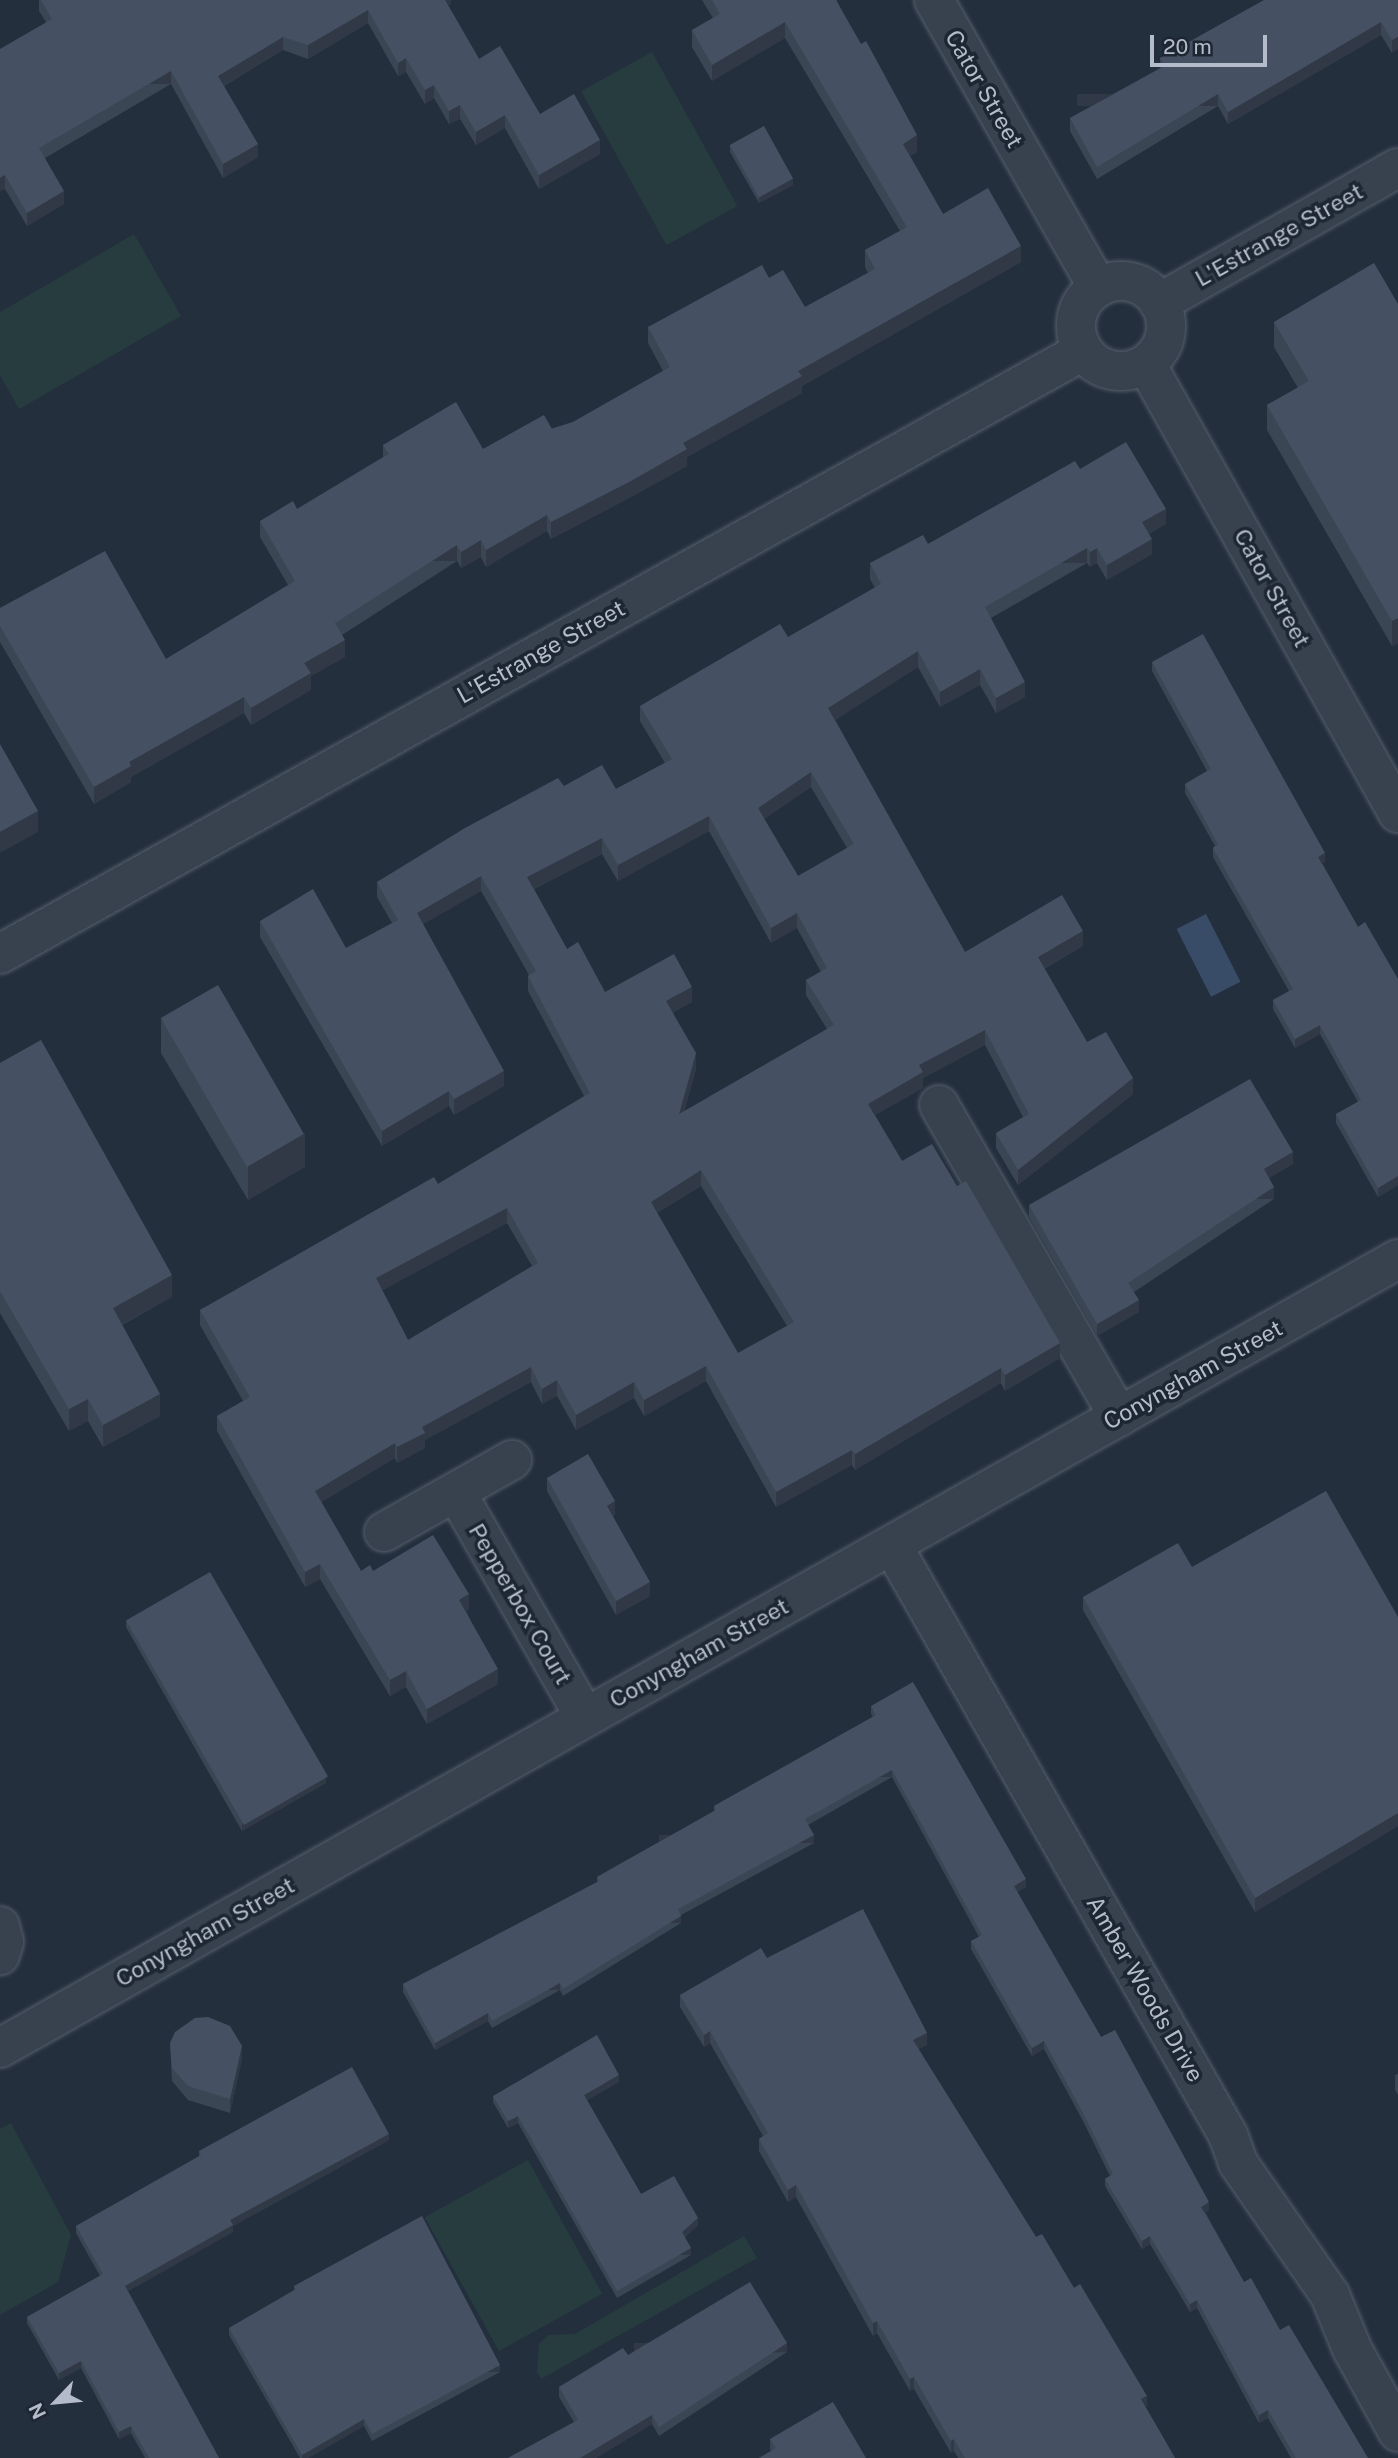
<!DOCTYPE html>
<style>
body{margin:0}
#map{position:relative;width:1398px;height:2458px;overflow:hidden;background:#242f3e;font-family:"Public Sans",sans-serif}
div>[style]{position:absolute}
.green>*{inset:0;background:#263c3f;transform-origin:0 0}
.water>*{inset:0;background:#394c67;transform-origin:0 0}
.roads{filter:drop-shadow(0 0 2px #565f6c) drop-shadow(0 0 2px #565f6c)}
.minor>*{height:38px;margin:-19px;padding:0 19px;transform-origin:19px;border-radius:19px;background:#38414e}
.minor>.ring{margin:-19px;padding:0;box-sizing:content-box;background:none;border:38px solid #38414e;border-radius:50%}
.wall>*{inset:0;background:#3b4654}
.shaded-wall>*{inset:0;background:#303945;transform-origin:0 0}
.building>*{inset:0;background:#455162;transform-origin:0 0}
span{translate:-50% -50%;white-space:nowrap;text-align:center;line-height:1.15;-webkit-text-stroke:7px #1d2633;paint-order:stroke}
.street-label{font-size:23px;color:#b4bcc9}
.north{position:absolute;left:21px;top:2367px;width:70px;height:70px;-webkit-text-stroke:5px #1d2633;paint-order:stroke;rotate:244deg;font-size:19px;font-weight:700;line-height:28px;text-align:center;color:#b4bcc9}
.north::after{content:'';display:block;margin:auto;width:24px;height:32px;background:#b4bcc9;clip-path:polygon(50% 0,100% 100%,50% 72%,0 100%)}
.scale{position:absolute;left:1150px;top:35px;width:117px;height:32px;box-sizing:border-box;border:4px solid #b4bcc9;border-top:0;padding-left:9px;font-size:21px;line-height:24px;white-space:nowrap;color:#b4bcc9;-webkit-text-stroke:5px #1d2633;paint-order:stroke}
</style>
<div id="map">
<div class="green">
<div style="left:652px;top:52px;width:176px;height:81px;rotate:61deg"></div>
<div style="clip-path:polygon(134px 234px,181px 316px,19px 409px,0 375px,0 312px)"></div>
<div style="clip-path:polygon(11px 2123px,71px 2235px,58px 2282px,0 2315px,0 2129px)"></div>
<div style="left:528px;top:2160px;width:153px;height:118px;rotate:61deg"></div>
<div style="clip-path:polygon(744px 2236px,757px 2258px,541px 2379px,537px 2372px,539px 2344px,548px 2335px,575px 2334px)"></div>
</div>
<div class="water">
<div style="left:1206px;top:914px;width:76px;height:33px;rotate:63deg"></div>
</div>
<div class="roads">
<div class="minor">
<div style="left:934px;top:0;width:331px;rotate:60.3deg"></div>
<div class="ring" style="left:1076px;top:281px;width:52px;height:52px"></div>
<div style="left:1159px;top:303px;width:274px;rotate:-29.5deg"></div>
<div style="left:1146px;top:364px;width:515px;rotate:60.7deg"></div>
<div style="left:0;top:954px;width:1240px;rotate:-29.11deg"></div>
<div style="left:939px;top:1105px;width:360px;rotate:60deg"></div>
<div style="left:456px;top:1492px;width:259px;rotate:60.2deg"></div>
<div style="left:384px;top:1532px;width:147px;rotate:-29.4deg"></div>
<div style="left:892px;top:1545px;width:679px;rotate:60.34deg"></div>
<div style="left:1228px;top:2135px;width:30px;rotate:70deg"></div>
<div style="left:1238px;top:2163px;width:161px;rotate:55.1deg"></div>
<div style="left:1330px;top:2295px;width:58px;rotate:67.8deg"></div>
<div style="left:1352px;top:2349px;width:95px;rotate:61deg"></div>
<div style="left:0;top:1926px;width:16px;rotate:76deg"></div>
<div style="left:4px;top:1942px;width:14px;rotate:107deg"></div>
<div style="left:0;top:2048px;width:1605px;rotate:-29.44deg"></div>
</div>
</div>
<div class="wall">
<div style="clip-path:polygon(39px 0,451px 0,451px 4px,448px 5px,479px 59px,540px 114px,600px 154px,539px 189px,505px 128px,476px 145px,460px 119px,449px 124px,434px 98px,425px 104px,406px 72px,398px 76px,368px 23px,308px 59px,283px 50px,224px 86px,258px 157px,223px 178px,171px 84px,45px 158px,64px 204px,27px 226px,5px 189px,0 191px,46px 22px,39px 11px)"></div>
<div style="clip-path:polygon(702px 0,837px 0,837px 2px,917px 152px,910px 156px,943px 214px,1021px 262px,802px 386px,802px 393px,687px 457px,687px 466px,631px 497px,551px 539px,547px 531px,486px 567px,481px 557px,461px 568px,457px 561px,342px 635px,345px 657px,311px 676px,311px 690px,251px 725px,244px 713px,131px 777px,131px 782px,94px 804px,0 642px,0 608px,166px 659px,288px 585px,260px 537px,260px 521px,297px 509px,383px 457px,383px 445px,483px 449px,573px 422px,663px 371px,648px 343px,648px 327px,769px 278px,805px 307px,868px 273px,865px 267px,865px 250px,900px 231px,785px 38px,712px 81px,692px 47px,692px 30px,713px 18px)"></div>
<div style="clip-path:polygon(1398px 0,1392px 53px,1381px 35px,1228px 124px,1218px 106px,1097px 179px,1070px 131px,1070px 118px,1160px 68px,1160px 58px)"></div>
<div style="clip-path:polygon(730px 145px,793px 185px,759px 203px,730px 152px)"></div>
<div style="clip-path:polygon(1398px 304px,1398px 643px,1392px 646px,1267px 430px,1267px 405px,1298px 388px,1274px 347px,1274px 322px)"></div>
<div style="clip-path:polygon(evenodd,1080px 469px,1166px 524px,1149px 534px,1152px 554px,1107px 580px,1097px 563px,1090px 567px,1087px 563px,991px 618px,1025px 697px,996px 713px,980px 685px,940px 707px,918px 667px,835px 720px,965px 952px,1083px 946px,1044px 969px,1087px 1042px,1133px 1094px,1018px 1185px,996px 1148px,996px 1133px,1023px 1117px,985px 1045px,923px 1078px,923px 1088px,875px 1115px,902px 1161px,1060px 1358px,1005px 1391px,1001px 1383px,855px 1470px,852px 1465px,776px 1507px,706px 1381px,644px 1416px,634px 1398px,576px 1430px,557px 1396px,542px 1404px,531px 1382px,425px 1440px,425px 1448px,397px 1463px,395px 1458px,321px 1502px,361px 1571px,373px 1571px,469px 1609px,466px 1611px,498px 1684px,427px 1724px,406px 1687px,390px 1696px,320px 1579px,305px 1587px,217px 1431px,217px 1416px,243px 1401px,200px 1325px,200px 1310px,438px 1184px,584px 1096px,528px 991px,528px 976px,529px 975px,481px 891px,423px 924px,504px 1086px,454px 1115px,449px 1106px,382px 1146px,260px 937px,260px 921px,346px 948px,392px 923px,377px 897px,377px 882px,564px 786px,616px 789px,665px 763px,640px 721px,640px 706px,788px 637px,875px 588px,870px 579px,870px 563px,928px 544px,1080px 469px,811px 787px,847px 848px,798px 876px,764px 819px,811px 787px,1080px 469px,709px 831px,771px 943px,797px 928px,821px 972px,806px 980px,806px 995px,827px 1029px,684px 1112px,696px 1069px,672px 1013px,692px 1002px,605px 992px,567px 949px,534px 889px,602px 854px,618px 881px,709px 831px,1080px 469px,701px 1186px,787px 1326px,738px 1353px,657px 1213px,701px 1186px,1080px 469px,507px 1223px,532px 1266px,408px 1340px,382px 1290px,507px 1223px)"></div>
<div style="clip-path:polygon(1152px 662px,1325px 862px,1322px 863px,1358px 927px,1398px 979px,1398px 1185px,1378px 1197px,1336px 1123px,1336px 1114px,1358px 1102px,1320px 1034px,1295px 1048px,1273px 1009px,1273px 1000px,1289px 991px,1213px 857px,1213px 848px,1215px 846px,1185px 793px,1185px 784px,1207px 771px,1152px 671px)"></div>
<div style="clip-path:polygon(161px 1019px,305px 1167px,248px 1200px,161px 1053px)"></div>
<div style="clip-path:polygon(0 1063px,172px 1297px,122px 1325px,160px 1416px,103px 1447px,88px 1421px,69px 1431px,0 1313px)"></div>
<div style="clip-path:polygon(1293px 1164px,1269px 1178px,1274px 1199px,1134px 1292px,1139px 1312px,1097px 1336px,1029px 1217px,1029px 1205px)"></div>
<div style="clip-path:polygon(547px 1478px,615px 1514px,613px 1516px,650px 1596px,616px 1615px,547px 1491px)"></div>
<div style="clip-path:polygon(1192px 1567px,1398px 1617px,1398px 1826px,1255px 1912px,1083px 1610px,1083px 1597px)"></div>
<div style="clip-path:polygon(126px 1621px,326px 1783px,242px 1831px,126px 1627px)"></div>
<div style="clip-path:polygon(871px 1706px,1026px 1887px,1017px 1892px,1101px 2037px,1209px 2210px,1205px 2212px,1244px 2282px,1280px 2330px,1368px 2458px,1291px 2458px,1268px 2418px,1259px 2423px,1197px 2308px,1190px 2312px,1150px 2244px,1142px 2249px,1105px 2186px,1105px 2179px,1110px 2176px,1083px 2121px,1044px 2049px,1032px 2056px,971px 1949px,971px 1941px,979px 1937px,892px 1777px,808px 1825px,814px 1843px,681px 1915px,681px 1923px,563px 1996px,560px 1990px,492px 2028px,488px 2021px,435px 2050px,403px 1992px,403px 1984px,597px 1883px,597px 1877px,714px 1811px,714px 1806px,873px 1717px,871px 1714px)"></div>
<div style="clip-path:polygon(767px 1958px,927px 2045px,918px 2049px,1036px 2237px,1074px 2288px,1146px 2408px,1175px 2458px,958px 2458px,954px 2451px,951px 2453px,914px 2389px,910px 2391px,877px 2333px,873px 2336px,796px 2197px,788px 2202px,759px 2151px,759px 2139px,763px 2136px,710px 2043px,704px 2047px,680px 2007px,680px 1995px)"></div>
<div style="clip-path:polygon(170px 2043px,242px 2059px,230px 2113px,188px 2100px,172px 2081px)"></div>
<div style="clip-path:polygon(1398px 2074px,1398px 2095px,1395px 2090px,1395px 2075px)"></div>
<div style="clip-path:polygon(619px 2082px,587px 2100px,641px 2194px,698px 2225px,685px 2237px,691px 2255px,617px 2298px,518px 2123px,508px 2128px,493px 2102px,493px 2096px)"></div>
<div style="clip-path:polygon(389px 2140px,233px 2226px,233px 2232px,128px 2291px,219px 2458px,145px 2458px,131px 2433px,119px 2439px,81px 2368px,59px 2380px,27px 2323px,27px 2317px,100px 2276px,76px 2233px,76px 2226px,199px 2157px,199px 2151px)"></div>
<div style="clip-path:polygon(294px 2286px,500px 2372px,372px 2441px,364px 2426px,308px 2458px,300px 2458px,229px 2335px,229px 2328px,294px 2291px)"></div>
<div style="clip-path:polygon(787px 2352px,659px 2436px,652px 2424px,596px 2458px,508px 2458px,574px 2422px,559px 2397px,559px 2387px,628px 2355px)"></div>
<div style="clip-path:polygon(770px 2439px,866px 2458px,771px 2451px,770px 2449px)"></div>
</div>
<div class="shaded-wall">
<div style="clip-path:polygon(443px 0,451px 0,451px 4px,443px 8px)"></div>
<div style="clip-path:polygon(368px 10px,368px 23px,308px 59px,308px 45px)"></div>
<div style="clip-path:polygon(785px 22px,785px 38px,712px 81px,712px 65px)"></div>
<div style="clip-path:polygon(1381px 22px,1381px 35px,1228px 124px,1228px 112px)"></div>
<div style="clip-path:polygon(283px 37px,283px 50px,218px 89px,218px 76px)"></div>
<div style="clip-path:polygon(1398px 37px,1398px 49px,1392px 53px,1392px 40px)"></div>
<div style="clip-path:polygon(406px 58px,406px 72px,398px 76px,398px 63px)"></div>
<div style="left:171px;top:71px;width:13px;height:153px;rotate:90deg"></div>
<div style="clip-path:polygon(434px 85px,434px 98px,425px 104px,425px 90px)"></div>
<div style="left:1218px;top:94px;width:12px;height:141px;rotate:90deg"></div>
<div style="clip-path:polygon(460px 105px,460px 119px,449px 124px,449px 111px)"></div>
<div style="clip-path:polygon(505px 115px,505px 128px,476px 145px,476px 132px)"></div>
<div style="clip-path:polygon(917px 135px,917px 152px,903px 160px,903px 144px)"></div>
<div style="clip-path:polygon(600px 140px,600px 154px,539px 189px,539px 175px)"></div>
<div style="clip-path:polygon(258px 144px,258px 157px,223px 178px,223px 164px)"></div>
<div style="clip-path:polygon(5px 175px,5px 189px,0 191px,0 178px)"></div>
<div style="clip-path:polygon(793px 178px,793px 185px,759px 203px,759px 197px)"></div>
<div style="clip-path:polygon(64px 191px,64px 204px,27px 226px,27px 213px)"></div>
<div style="clip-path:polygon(1021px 246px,1021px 262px,802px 386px,802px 393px,687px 457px,687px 466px,631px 497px,551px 539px,551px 522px,683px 443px,798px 371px)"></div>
<div style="clip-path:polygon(1166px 509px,1166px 524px,1142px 538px,1142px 522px)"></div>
<div style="clip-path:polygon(547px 515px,547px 531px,486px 567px,486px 550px)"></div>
<div style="clip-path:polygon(1152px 539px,1152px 554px,1107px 580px,1107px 565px)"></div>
<div style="clip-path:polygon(481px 540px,481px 557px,461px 568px,461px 552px)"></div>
<div style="left:457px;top:545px;width:16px;height:145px;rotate:90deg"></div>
<div style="left:1087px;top:548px;width:15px;height:118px;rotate:90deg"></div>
<div style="clip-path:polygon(1097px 548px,1097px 563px,1090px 567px,1090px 552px)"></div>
<div style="clip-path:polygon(1398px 618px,1398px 643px,1392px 646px,1392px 621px)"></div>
<div style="clip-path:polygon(345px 640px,345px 657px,311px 676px,311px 690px,251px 725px,251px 708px,304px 663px)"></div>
<div style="clip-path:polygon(918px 651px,918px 667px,828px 724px,828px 708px)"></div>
<div style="clip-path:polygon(980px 669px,980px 685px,940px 707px,940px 692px)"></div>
<div style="clip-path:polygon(1025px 682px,1025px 697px,996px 713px,996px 698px)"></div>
<div style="clip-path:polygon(244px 697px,244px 713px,131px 777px,131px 782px,94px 804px,94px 787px,129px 762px)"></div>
<div style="clip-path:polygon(811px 772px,811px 787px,758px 823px,758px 808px)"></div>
<div style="clip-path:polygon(38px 811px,38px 832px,0 853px,0 832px)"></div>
<div style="clip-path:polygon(709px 816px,709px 831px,618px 881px,618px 865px)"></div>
<div style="clip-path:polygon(602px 838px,602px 854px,527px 892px,527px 877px)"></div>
<div style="clip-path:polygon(1325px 853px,1325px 862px,1318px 866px,1318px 857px)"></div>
<div style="clip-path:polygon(481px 876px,481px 891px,417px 928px,417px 913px)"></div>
<div style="clip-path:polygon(797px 913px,797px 928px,771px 943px,771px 928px)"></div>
<div style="clip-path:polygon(1083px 931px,1083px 946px,1038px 972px,1038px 957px)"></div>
<div style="clip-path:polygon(692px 987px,692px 1002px,666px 1016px,666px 1001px)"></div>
<div style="clip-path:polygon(1320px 1025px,1320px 1034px,1295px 1048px,1295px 1039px)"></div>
<div style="clip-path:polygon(985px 1030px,985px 1045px,923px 1078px,923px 1088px,868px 1119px,868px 1104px,919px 1065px)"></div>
<div style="clip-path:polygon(696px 1053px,696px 1069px,679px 1130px,679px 1114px)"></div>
<div style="clip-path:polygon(504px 1071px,504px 1086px,454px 1115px,454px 1099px)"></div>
<div style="clip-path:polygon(1133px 1078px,1133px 1094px,1018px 1185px,1018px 1170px)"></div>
<div style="clip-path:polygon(449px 1091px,449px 1106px,382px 1146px,382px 1131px)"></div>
<div style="clip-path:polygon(305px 1133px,305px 1167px,248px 1200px,248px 1166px)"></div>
<div style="clip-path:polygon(1293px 1152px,1293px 1164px,1264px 1181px,1264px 1169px)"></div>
<div style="clip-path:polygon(701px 1170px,701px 1186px,651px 1217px,651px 1202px)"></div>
<div style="clip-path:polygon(1398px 1176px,1398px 1185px,1378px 1197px,1378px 1188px)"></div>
<div style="left:1274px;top:1187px;width:12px;height:175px;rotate:90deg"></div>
<div style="clip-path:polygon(507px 1208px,507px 1223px,376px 1294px,376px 1278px)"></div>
<div style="clip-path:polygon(172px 1275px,172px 1297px,113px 1329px,113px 1308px)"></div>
<div style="clip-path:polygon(1139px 1300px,1139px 1312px,1097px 1336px,1097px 1324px)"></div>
<div style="clip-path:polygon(1060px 1343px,1060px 1358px,1005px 1391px,1005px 1375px)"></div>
<div style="clip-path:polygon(706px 1366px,706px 1381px,644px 1416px,644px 1400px)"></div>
<div style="clip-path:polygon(531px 1367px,531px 1382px,425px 1440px,425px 1448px,397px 1463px,397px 1447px,422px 1427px)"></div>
<div style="clip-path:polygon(1001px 1368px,1001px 1383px,855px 1470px,855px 1454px)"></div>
<div style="clip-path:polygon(557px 1380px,557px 1396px,542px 1404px,542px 1389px)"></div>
<div style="clip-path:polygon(634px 1382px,634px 1398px,576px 1430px,576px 1415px)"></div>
<div style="clip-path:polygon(160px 1394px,160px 1416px,103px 1447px,103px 1425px)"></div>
<div style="clip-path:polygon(88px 1399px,88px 1421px,69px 1431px,69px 1409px)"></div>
<div style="clip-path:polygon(395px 1443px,395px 1458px,315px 1506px,315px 1491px)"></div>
<div style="clip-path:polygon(852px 1450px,852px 1465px,776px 1507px,776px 1492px)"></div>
<div style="clip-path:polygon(615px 1501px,615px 1514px,607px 1519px,607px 1506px)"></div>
<div style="clip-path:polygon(320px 1564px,320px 1579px,305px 1587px,305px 1572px)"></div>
<div style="clip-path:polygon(650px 1582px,650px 1596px,616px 1615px,616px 1601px)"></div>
<div style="clip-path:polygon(469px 1594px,469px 1609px,459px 1615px,459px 1600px)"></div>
<div style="clip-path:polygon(498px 1669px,498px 1684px,427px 1724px,427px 1709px)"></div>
<div style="clip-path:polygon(406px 1671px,406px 1687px,390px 1696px,390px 1680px)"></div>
<div style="left:892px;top:1770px;width:7px;height:100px;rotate:90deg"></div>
<div style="clip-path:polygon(326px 1777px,326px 1783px,242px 1831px,242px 1824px)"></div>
<div style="clip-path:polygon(1398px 1813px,1398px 1826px,1255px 1912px,1255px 1898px)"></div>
<div style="left:814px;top:1835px;width:8px;height:155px;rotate:90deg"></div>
<div style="clip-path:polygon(1026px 1879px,1026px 1887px,1014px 1894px,1014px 1886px)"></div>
<div style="left:681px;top:1916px;width:7px;height:139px;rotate:90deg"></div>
<div style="left:560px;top:1983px;width:7px;height:78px;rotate:90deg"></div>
<div style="clip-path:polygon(488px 2013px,488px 2021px,435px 2050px,435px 2043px)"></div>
<div style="clip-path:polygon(710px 2031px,710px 2043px,704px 2047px,704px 2035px)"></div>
<div style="clip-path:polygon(927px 2033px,927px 2045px,913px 2052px,913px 2040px)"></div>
<div style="clip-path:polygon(1044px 2041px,1044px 2049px,1032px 2056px,1032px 2048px)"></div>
<div style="clip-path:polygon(242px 2046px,242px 2059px,230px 2113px,230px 2099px)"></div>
<div style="clip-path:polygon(619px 2075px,619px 2082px,584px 2102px,584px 2095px)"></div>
<div style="clip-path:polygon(518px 2116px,518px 2123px,508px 2128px,508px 2121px)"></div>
<div style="clip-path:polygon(389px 2134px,389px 2140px,233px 2226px,233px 2232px,125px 2293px,125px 2286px,230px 2220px)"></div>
<div style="clip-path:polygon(796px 2185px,796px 2197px,788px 2202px,788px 2190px)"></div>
<div style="clip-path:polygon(1209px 2202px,1209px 2210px,1201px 2214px,1201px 2207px)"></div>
<div style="clip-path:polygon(698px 2218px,698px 2225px,682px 2239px,682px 2232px)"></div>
<div style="clip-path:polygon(1150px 2236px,1150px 2244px,1142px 2249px,1142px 2241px)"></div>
<div style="left:691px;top:2248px;width:7px;height:86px;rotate:90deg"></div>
<div style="clip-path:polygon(1197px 2300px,1197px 2308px,1190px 2312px,1190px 2304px)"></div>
<div style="clip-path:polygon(877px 2321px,877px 2333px,873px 2336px,873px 2323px)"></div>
<div style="left:787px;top:2343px;width:9px;height:153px;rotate:90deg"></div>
<div style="clip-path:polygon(81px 2361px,81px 2368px,59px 2380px,59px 2373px)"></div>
<div style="left:500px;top:2365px;width:7px;height:145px;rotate:90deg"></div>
<div style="clip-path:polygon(914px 2377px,914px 2389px,910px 2391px,910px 2379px)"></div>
<div style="clip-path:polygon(1147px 2396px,1147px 2408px,1141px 2399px)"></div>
<div style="clip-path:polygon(1268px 2410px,1268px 2418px,1259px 2423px,1259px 2415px)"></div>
<div style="clip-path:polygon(652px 2415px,652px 2424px,596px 2458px,580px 2458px)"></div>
<div style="clip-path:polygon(364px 2419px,364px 2426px,308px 2458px,302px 2458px,302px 2455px)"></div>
<div style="clip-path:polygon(131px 2426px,131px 2433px,119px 2439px,119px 2432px)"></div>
<div style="clip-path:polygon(954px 2439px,954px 2451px,951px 2453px,951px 2441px)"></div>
</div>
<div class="building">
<div style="clip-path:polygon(41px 0,445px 0,479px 59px,500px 46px,540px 114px,574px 94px,600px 140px,539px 175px,505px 115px,476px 132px,460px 105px,449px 111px,434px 85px,425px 90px,406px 58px,398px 63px,368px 10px,308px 45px,283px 37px,218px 76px,258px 144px,223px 164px,171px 71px,39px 148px,64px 191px,27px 213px,5px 175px,0 178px,0 49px,52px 19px)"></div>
<div style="clip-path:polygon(712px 0,836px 0,861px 44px,866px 41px,917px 135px,903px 144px,943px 214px,988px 188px,1021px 246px,798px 371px,802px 376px,683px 443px,687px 449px,631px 481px,551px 522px,547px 515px,486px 550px,481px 540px,461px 552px,457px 545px,335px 623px,345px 640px,304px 663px,311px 673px,251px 708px,244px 697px,129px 762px,131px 766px,94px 787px,0 626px,0 608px,105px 551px,166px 659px,295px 581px,260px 521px,293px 501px,297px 509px,389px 454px,383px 445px,456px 402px,483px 449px,544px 415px,552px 429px,573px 422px,670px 367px,648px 327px,762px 265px,769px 278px,783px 270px,805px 307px,875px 269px,865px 250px,907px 227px,785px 22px,712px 65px,692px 30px,720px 14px)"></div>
<div style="clip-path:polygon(1264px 0,1398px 0,1398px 37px,1392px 40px,1381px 22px,1228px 112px,1218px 94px,1097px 167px,1070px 118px,1165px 66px,1160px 58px)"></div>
<div style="left:764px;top:126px;width:60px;height:39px;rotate:61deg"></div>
<div style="clip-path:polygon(1374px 263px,1398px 304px,1398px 618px,1392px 621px,1267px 405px,1309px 381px,1274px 322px)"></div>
<div style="clip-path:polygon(evenodd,1126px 442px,1166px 509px,1142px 522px,1152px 539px,1107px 565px,1097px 548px,1090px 552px,1087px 548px,985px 607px,1025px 682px,996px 698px,980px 669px,940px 692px,918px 651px,828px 708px,965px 952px,1062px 895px,1083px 931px,1038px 957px,1087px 1042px,1106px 1032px,1133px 1078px,1018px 1170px,996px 1133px,1029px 1114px,985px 1030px,919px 1065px,923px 1072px,868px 1104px,902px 1161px,932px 1144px,957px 1186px,966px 1181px,1060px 1343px,1005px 1375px,1001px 1368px,855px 1454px,852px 1450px,776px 1492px,706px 1366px,644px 1400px,634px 1382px,576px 1415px,557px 1380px,542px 1389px,531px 1367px,422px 1427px,425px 1433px,397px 1447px,395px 1443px,315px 1491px,361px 1571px,370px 1565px,373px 1571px,433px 1535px,469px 1594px,459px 1600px,498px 1669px,427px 1709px,406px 1671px,390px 1680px,320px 1564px,305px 1572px,217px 1416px,250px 1397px,200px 1310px,434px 1177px,438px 1184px,590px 1093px,528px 976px,536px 971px,481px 876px,417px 913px,504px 1071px,454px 1099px,449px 1091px,382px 1131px,260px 921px,313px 889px,346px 948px,398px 920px,377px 882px,465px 828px,558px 778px,564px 786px,602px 765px,616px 789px,672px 759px,640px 706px,780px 624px,788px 637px,881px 584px,870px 563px,923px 535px,928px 544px,1075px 461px,1080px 469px,1126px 442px,811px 772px,854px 844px,798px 876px,758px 808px,811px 772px,1126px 442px,709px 816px,771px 928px,797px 913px,827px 968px,806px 980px,834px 1025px,679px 1114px,696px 1053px,666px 1001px,692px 987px,674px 954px,605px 992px,578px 942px,567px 949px,527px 877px,602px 838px,618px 865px,709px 816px,1126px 442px,701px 1170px,794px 1322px,738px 1353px,651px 1202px,701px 1170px,1126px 442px,507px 1208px,538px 1263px,408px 1340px,376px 1278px,507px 1208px)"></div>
<div style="clip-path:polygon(1203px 634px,1325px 853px,1318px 857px,1358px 927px,1365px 922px,1398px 979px,1398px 1176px,1378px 1188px,1336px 1114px,1361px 1100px,1320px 1025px,1295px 1039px,1273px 1000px,1293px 989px,1213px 848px,1218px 844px,1185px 784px,1211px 769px,1152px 662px)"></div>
<div style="clip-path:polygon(0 744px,38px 811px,0 832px)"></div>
<div style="left:218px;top:985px;width:172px;height:66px;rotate:60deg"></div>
<div style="clip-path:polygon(41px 1040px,172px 1275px,113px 1308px,160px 1394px,103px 1425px,88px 1399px,69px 1409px,0 1291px,0 1063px)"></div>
<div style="clip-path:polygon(1250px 1079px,1293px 1152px,1264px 1169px,1274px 1187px,1128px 1283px,1139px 1300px,1097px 1324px,1029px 1205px)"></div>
<div style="clip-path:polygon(588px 1454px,615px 1501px,607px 1506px,650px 1582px,616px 1601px,547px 1478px)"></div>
<div style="clip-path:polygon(1326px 1491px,1398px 1617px,1398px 1813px,1255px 1898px,1083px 1597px,1178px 1543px,1192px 1567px)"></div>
<div style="left:210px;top:1572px;width:236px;height:97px;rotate:60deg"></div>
<div style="clip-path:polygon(913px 1682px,1026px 1879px,1014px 1886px,1101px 2037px,1115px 2030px,1209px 2202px,1201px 2207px,1244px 2282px,1251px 2278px,1280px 2330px,1289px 2325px,1368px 2458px,1296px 2458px,1268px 2410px,1259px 2415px,1197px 2300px,1190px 2304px,1150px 2236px,1142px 2241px,1105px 2179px,1113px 2174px,1083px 2113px,1044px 2041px,1032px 2048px,971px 1941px,982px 1935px,892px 1770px,805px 1819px,814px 1835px,678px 1909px,681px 1916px,563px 1989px,560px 1983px,492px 2021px,488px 2013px,435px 2043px,403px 1984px,599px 1881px,597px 1877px,716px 1810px,714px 1806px,876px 1715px,871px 1706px)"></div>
<div style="clip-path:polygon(863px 1909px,927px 2033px,913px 2040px,1036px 2237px,1042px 2234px,1074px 2288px,1080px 2284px,1147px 2396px,1141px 2399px,1175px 2458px,965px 2458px,954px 2439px,951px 2441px,914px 2377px,910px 2379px,877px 2321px,873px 2323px,796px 2185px,788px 2190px,759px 2139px,768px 2133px,710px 2031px,704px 2035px,680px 1995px,761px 1948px,767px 1958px)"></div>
<div style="clip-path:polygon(208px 2017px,230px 2026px,242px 2046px,230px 2099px,188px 2086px,172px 2068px,170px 2043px,175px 2032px,195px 2018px)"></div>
<div style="clip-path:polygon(597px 2035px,619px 2075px,584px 2095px,641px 2194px,674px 2176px,698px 2218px,682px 2232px,691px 2248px,617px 2291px,518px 2116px,508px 2121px,493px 2096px)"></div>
<div style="clip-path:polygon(352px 2067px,389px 2134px,230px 2220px,233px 2225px,125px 2286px,219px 2458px,149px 2458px,131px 2426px,119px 2432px,81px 2361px,59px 2373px,27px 2317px,103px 2274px,76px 2226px,201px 2155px,199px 2151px)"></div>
<div style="clip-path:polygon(422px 2216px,500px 2365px,372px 2434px,364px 2419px,302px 2455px,229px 2328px,296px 2289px,294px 2286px)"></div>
<div style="clip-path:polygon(750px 2282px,787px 2343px,659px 2427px,652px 2415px,580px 2458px,508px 2458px,578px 2420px,559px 2387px,623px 2348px,628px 2355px)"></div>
<div style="clip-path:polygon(833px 2402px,866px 2458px,759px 2458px,776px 2448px,770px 2439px)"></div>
</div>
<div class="street-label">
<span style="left:984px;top:89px;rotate:60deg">Cator Street</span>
<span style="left:1279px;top:235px;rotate:-29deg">L'Estrange Street</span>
<span style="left:1272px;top:588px;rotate:61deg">Cator Street</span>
<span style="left:541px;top:652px;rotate:-29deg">L'Estrange Street</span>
<span style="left:1193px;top:1375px;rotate:-29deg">Conyngham Street</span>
<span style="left:520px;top:1604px;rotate:60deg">Pepperbox Court</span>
<span style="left:699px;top:1653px;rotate:-29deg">Conyngham Street</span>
<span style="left:205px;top:1932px;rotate:-29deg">Conyngham Street</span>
<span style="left:1145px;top:1989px;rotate:60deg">Amber Woods Drive</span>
</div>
<div class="north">N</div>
<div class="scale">20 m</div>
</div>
